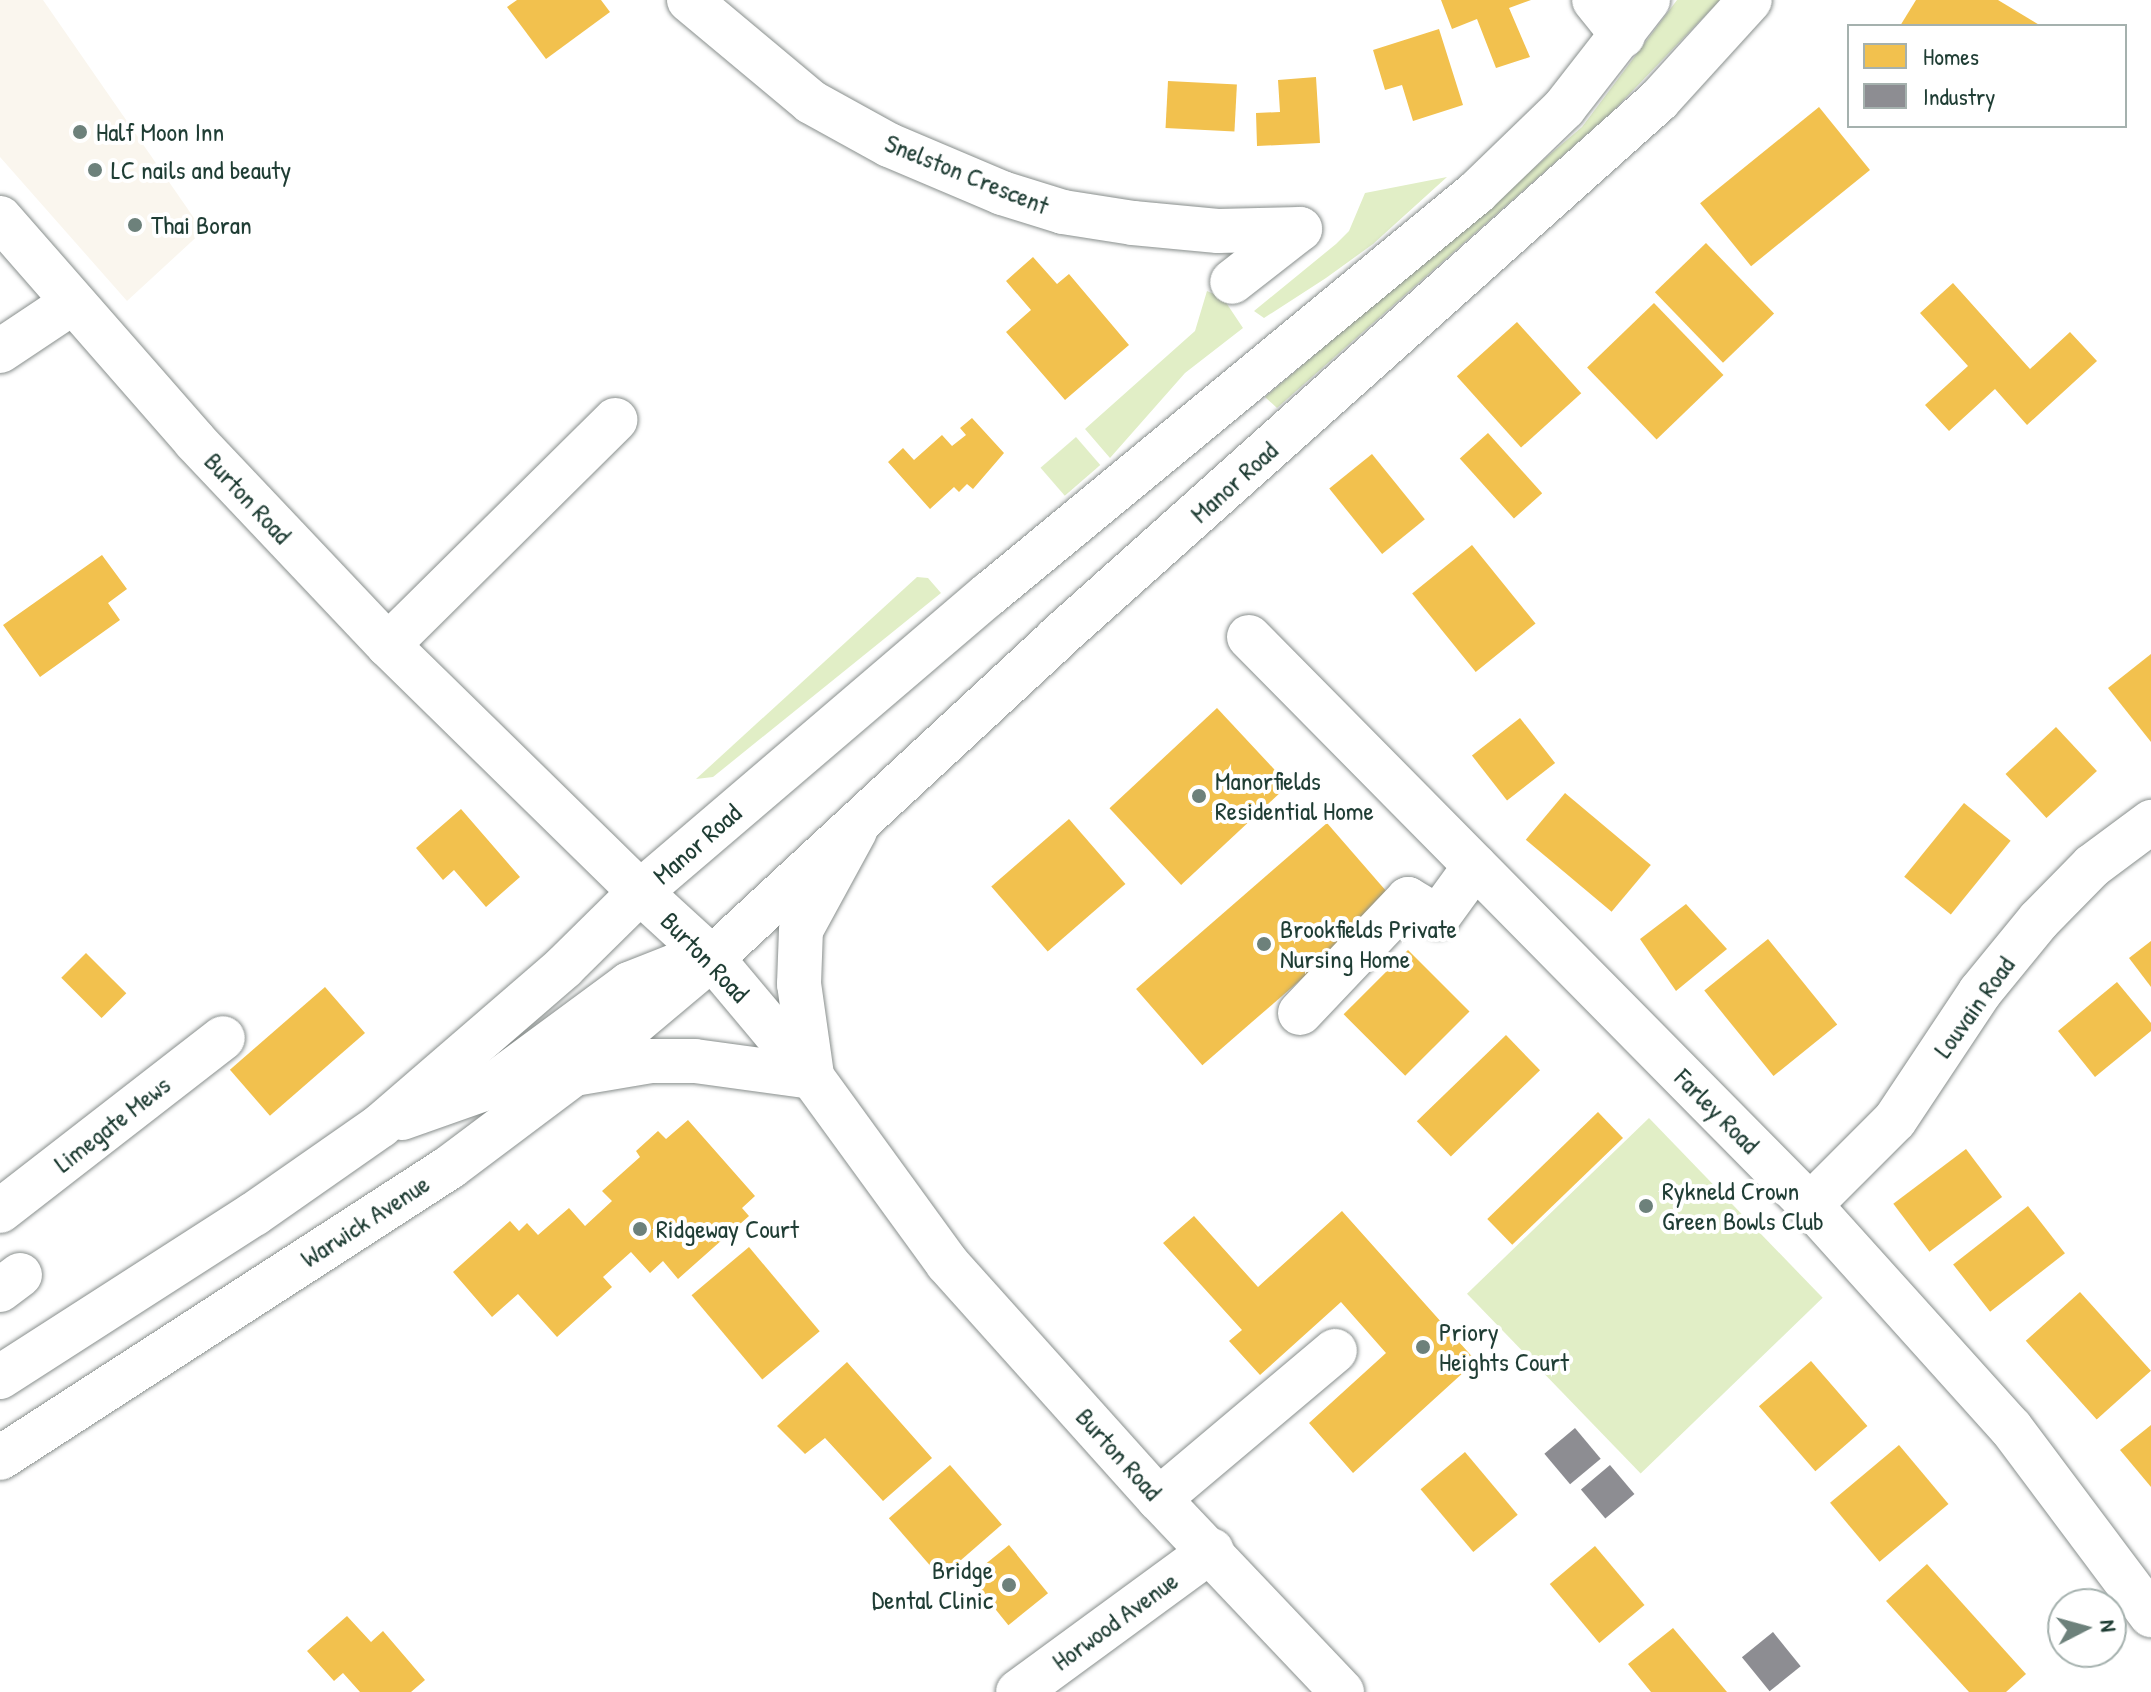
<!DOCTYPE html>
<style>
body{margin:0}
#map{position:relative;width:2151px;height:1692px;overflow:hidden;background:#fff;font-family:"Patrick Hand",sans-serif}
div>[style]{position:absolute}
.built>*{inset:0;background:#faf6ee}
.green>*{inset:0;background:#e1eec6;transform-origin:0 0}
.homes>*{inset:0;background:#f2c14e;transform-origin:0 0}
.industry>*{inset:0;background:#8d8d92;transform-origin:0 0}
.roads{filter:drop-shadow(0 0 2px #898f8d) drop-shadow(0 0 2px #898f8d)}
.minor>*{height:44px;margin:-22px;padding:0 22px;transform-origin:22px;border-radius:22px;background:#fff}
.major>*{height:44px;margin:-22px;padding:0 22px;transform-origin:22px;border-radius:22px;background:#fff}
.highway>*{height:44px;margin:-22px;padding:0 22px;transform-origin:22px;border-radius:22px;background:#fff}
.dots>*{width:22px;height:22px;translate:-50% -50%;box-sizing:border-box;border:4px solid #fff;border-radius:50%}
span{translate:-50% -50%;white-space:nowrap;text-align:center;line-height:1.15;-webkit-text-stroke:8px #fff;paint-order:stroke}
.poi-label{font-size:26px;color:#1f3d34}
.left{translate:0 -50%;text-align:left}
.right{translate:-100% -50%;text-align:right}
.street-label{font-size:26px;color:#1f3d34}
.legend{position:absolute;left:1847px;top:24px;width:280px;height:104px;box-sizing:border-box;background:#fff;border:2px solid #a5b1ae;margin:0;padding:10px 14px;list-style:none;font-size:24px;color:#1f3d34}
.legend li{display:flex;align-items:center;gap:16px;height:40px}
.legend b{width:40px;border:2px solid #a5b1ae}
.north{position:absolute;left:2047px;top:1588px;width:80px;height:80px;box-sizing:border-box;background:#fff;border:2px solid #a5b1ae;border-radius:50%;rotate:84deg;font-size:22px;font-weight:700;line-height:32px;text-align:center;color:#1f3d34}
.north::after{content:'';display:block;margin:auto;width:28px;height:36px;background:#6d817b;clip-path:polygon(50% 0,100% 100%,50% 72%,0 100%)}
</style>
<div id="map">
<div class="built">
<div style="clip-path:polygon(0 0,43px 0,203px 231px,127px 301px,0 157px)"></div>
</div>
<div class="green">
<div style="clip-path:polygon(1677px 0,1720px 0,1613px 111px,1277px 408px,1265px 397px,1582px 127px)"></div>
<div style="clip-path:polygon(1447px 177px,1373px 244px,1326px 278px,1264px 318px,1254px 311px,1336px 244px,1349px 231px,1365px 193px)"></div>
<div style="clip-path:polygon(1207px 291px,1223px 298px,1243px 328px,1185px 373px,1110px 458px,1085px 429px,1195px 331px)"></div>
<div style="left:1076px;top:437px;width:37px;height:47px;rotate:49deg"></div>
<div style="clip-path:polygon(917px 577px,928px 578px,941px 593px,713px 777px,696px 779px)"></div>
<div style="left:1649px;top:1118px;width:250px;height:253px;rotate:46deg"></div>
</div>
<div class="homes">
<div style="clip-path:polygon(517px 0,601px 0,610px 12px,546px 59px,507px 7px)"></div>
<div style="clip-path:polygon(1441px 0,1531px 0,1509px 8px,1530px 57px,1496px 68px,1477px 19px,1452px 29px)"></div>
<div style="clip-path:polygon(1916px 0,1998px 0,2041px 26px,1900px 26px)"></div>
<div style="clip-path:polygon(1439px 29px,1463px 105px,1413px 121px,1402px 85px,1385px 90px,1373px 50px)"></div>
<div style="clip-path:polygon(1316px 77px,1320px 143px,1257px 146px,1256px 113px,1280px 112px,1278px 80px)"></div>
<div style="left:1168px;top:81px;width:69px;height:47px;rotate:3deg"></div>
<div style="left:1819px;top:107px;width:81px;height:153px;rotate:51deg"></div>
<div style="left:1706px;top:243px;width:98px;height:71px;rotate:46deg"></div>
<div style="clip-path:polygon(1033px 257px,1057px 284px,1069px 274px,1129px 345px,1065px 400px,1006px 332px,1031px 310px,1006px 281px)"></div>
<div style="clip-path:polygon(1953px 283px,2030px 369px,2070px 332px,2097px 361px,2027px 425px,1995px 389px,1949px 431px,1925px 405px,1968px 366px,1920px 313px)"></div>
<div style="left:1654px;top:303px;width:100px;height:93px;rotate:46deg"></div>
<div style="left:1517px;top:322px;width:96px;height:81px;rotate:48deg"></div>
<div style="clip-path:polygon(972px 418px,1004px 453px,973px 489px,967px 484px,959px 492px,954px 487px,930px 509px,888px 462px,903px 448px,914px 460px,942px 435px,952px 446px,966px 435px,960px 428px)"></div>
<div style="left:1488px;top:433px;width:81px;height:38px;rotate:48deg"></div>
<div style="left:1372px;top:454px;width:84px;height:55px;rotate:51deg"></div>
<div style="left:1472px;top:545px;width:101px;height:77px;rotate:51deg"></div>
<div style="clip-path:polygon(102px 555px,127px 589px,108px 603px,120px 620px,40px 677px,3px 625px)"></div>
<div style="clip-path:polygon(2151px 654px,2151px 742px,2108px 688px)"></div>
<div style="left:1217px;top:708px;width:105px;height:147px;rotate:47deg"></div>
<div style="left:1520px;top:718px;width:57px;height:61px;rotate:52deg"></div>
<div style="left:2056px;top:727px;width:60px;height:69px;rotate:47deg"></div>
<div style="left:1565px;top:793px;width:112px;height:61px;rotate:40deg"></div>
<div style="left:1964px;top:803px;width:60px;height:95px;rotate:39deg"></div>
<div style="clip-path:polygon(461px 809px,520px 877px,486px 907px,454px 870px,443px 880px,416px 848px)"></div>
<div style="left:1069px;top:819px;width:86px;height:103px;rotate:49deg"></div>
<div style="left:1327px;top:823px;width:101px;height:253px;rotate:49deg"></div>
<div style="clip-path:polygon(1686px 904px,1727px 949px,1676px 991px,1640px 939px)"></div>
<div style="left:1768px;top:939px;width:110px;height:82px;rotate:51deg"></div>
<div style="clip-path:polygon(2151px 941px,2151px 987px,2129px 958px)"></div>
<div style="left:1408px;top:950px;width:87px;height:91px;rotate:45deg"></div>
<div style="left:86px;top:953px;width:57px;height:35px;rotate:45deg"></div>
<div style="clip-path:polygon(2117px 982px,2151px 1023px,2151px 1031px,2095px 1077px,2058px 1031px)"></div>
<div style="left:325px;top:987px;width:61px;height:126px;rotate:49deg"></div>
<div style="left:1506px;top:1035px;width:49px;height:124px;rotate:46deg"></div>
<div style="left:1598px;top:1112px;width:36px;height:154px;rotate:46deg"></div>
<div style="clip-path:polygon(688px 1120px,755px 1196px,742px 1208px,749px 1216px,678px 1279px,663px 1261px,650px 1273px,631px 1252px,603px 1277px,612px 1287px,557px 1337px,518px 1294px,492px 1317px,453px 1272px,510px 1221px,519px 1231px,527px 1223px,538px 1235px,569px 1208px,585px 1226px,612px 1201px,602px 1191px,640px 1157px,636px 1151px,658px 1131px,666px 1139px)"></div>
<div style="left:1966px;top:1149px;width:60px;height:91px;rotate:53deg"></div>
<div style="left:2028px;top:1206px;width:60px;height:95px;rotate:52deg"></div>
<div style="clip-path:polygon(1342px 1211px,1476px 1361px,1353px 1473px,1309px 1423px,1386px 1353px,1341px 1302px,1260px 1375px,1229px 1341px,1242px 1330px,1163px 1243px,1194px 1216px,1258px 1287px)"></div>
<div style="left:749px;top:1247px;width:110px;height:75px;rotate:50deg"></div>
<div style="left:2080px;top:1292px;width:106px;height:73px;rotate:48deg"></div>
<div style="left:1811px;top:1361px;width:86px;height:69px;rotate:49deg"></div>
<div style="clip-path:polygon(847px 1362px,932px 1458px,883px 1501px,825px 1438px,805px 1454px,777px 1426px)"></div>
<div style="clip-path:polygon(2151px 1425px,2151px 1487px,2120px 1450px)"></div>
<div style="left:1899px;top:1445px;width:77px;height:90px;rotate:50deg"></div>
<div style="left:1465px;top:1452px;width:82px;height:58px;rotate:50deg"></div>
<div style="left:950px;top:1465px;width:79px;height:81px;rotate:49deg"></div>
<div style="left:1009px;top:1545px;width:62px;height:51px;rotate:51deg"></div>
<div style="left:1595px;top:1546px;width:77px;height:59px;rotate:50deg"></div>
<div style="clip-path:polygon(1927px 1564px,2026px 1674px,2006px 1692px,1969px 1692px,1886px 1601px)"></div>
<div style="clip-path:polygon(347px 1616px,371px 1642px,383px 1631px,425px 1680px,411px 1692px,360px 1692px,343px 1673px,334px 1681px,307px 1651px)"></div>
<div style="clip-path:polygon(1673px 1628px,1727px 1692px,1651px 1692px,1628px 1664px)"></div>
</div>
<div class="industry">
<div style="left:1575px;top:1428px;width:40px;height:40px;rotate:50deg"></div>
<div style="left:1610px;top:1465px;width:38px;height:38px;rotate:50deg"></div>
<div style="left:1773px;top:1632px;width:44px;height:40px;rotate:51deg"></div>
</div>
<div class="roads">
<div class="minor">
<div style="left:689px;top:0;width:159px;rotate:39.9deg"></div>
<div style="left:811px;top:102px;width:89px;rotate:28.9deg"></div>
<div style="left:889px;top:145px;width:123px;rotate:23deg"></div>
<div style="left:1002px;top:193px;width:64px;rotate:17.3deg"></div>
<div style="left:1063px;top:212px;width:71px;rotate:8.9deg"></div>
<div style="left:1133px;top:223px;width:85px;rotate:5.4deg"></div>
<div style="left:1218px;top:231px;width:82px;rotate:-1.4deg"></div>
<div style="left:1300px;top:229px;width:86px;rotate:142.1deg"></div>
<div style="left:1594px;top:0;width:46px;rotate:51.1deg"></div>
<div style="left:0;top:218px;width:296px;rotate:48.8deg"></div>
<div style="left:195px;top:441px;width:281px;rotate:46.6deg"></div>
<div style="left:388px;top:645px;width:353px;rotate:44.4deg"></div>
<div style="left:0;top:351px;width:87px;rotate:-33.7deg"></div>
<div style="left:1249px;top:637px;width:798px;rotate:45.36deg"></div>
<div style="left:1810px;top:1205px;width:300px;rotate:48deg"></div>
<div style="left:2011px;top:1428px;width:234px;rotate:53.2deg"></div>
<div style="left:388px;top:645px;width:320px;rotate:-44.7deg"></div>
<div style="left:1300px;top:1013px;width:157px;rotate:-46.5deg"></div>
<div style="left:1408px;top:899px;width:35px;rotate:31deg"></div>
<div style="left:1438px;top:917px;width:63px;rotate:-54deg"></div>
<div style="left:1810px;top:1205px;width:120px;rotate:-45deg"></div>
<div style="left:1895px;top:1120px;width:154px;rotate:-56.4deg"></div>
<div style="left:1980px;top:992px;width:93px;rotate:-50.7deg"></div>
<div style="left:2039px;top:920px;width:76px;rotate:-45.5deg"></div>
<div style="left:2092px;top:866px;width:74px;rotate:-36.7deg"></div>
<div style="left:0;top:1211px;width:282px;rotate:-37.8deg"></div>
<div style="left:0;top:1290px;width:25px;rotate:-37deg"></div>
<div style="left:1159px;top:1499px;width:230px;rotate:-40.1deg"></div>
<div style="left:1018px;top:1692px;width:240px;rotate:-36.2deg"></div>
</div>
<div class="major">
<div style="left:640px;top:892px;width:98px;rotate:42.5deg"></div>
<div style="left:712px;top:958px;width:155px;rotate:50deg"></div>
<div style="left:812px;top:1077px;width:230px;rotate:54deg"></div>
<div style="left:947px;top:1263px;width:317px;rotate:48.1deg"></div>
<div style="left:1159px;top:1499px;width:266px;rotate:46.5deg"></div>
<div style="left:574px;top:1074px;width:78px;rotate:-9.6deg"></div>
<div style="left:651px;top:1061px;width:44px"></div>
<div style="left:695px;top:1061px;width:118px;rotate:7.8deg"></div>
<div style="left:812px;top:1075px;width:92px;rotate:-98.1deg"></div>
<div style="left:799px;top:984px;width:54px;rotate:-87.9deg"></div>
<div style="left:801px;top:930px;width:113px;rotate:-61.4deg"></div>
</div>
<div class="highway">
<div style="left:402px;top:1118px;width:93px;rotate:-19.4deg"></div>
<div style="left:490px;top:1087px;width:173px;rotate:-36.5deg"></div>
<div style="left:629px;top:984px;width:60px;rotate:-21.4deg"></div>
<div style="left:0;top:1377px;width:302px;rotate:-32.7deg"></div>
<div style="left:254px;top:1214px;width:154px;rotate:-34.9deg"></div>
<div style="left:380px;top:1126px;width:243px;rotate:-40.8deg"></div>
<div style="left:564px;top:967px;width:107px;rotate:-44.6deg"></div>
<div style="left:640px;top:892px;width:458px;rotate:-40.5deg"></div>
<div style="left:988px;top:595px;width:634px;rotate:-39.49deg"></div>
<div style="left:1477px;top:192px;width:121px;rotate:-44deg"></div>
<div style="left:1564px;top:108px;width:137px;rotate:-52.1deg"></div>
<div style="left:0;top:1458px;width:536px;rotate:-32.89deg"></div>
<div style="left:450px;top:1167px;width:155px;rotate:-36.9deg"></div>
<div style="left:574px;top:1074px;width:180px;rotate:-40deg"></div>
<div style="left:712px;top:958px;width:469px;rotate:-42.8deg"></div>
<div style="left:1056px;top:639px;width:809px;rotate:-41.79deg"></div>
<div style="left:1659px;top:100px;width:135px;rotate:-47.7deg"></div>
</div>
</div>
<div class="dots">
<div style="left:80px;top:132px;background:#6d817b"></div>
<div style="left:95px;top:170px;background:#6d817b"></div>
<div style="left:135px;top:225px;background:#6d817b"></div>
<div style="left:1199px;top:796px;background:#6d817b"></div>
<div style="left:1264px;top:944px;background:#6d817b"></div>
<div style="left:1646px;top:1206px;background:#6d817b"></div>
<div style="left:640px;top:1229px;background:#6d817b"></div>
<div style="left:1423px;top:1347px;background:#6d817b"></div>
<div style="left:1009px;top:1585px;background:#6d817b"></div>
</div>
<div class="poi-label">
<span class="left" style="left:96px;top:132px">Half Moon Inn</span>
<span class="left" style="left:111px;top:170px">LC nails and beauty</span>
<span class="left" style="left:151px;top:225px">Thai Boran</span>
<span class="left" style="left:1215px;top:796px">Manorfields<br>Residential Home</span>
<span class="left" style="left:1280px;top:944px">Brookfields Private<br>Nursing Home</span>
<span class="left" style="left:1662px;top:1206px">Rykneld Crown<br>Green Bowls Club</span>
<span class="left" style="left:656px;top:1229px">Ridgeway Court</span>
<span class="left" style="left:1439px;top:1347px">Priory<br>Heights Court</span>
<span class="right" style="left:993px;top:1585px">Bridge<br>Dental Clinic</span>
</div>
<div class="street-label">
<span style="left:967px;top:174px;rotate:22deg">Snelston Crescent</span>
<span style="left:1234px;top:482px;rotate:-42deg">Manor Road</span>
<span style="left:248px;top:498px;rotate:47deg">Burton Road</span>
<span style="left:697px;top:844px;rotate:-41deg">Manor Road</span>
<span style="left:705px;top:957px;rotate:46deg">Burton Road</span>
<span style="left:1974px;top:1007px;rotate:-54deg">Louvain Road</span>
<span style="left:1717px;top:1111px;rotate:45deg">Farley Road</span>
<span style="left:112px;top:1124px;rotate:-38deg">Limegate Mews</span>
<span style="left:365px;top:1221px;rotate:-33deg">Warwick Avenue</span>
<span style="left:1119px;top:1454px;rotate:48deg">Burton Road</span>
<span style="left:1115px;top:1621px;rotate:-36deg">Horwood Avenue</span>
</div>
<ul class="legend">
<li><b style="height:22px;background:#f2c14e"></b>Homes</li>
<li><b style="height:22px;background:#8d8d92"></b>Industry</li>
</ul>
<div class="north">N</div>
</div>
